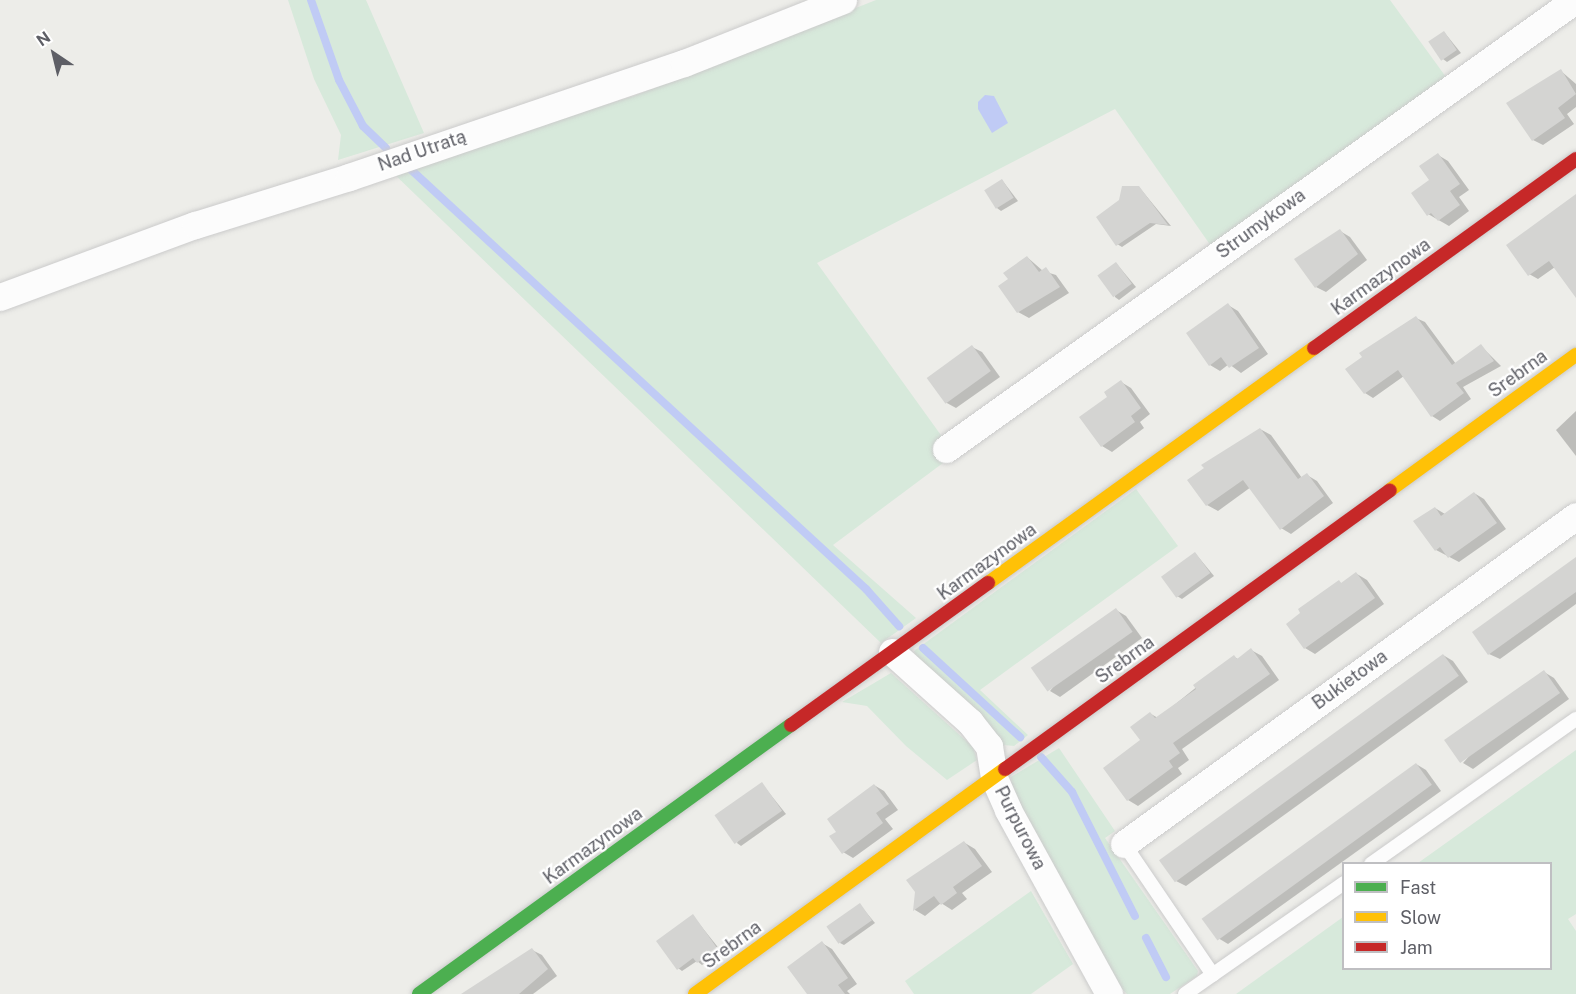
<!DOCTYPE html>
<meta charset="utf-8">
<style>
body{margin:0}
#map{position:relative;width:1576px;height:994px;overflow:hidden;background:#edede9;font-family:"Public Sans",sans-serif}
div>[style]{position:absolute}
.green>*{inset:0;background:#d7e9db}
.water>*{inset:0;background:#c0cbf5}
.shadow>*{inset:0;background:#0003}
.stream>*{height:8px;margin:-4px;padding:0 4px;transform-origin:4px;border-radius:4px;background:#c0cbf5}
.building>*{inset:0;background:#d4d4d2;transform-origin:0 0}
.roads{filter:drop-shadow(0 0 2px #cbcbcb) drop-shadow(0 0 2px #cbcbcb)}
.lane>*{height:14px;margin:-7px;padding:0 7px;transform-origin:7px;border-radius:7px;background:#fcfcfc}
.street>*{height:27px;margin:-13.5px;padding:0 13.5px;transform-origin:13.5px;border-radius:13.5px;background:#fcfcfc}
.fast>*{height:14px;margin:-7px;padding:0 7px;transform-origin:7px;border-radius:7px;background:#4caf50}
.slow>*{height:14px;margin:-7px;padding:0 7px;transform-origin:7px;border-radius:7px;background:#ffc107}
.jam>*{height:14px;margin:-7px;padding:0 7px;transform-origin:7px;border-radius:7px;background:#c62828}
span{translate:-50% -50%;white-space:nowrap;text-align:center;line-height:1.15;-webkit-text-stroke:4.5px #fff;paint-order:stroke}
.street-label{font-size:18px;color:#5e5f66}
.legend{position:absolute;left:1342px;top:862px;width:210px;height:108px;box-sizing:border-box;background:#fff;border:2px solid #bfbfc2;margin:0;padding:8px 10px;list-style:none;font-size:18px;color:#5e5f66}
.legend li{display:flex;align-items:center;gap:12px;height:30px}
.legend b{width:30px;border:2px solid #bfbfc2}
.north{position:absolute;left:24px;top:24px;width:60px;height:60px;-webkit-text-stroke:4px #fff;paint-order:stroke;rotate:325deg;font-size:16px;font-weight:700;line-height:24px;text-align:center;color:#5e5f66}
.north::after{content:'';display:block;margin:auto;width:21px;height:27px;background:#5e5f66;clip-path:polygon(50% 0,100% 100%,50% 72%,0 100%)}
</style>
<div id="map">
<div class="green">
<div style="clip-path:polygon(288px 0,366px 0,424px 133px,338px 160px,341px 135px,314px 79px)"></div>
<div style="clip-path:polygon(876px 0,1390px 0,1446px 77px,1211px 246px,1115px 109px,817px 263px,943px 438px,951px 457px,833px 545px,916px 618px,881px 643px,391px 171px,634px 96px)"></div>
<div style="clip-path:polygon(1136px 489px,1178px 546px,980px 690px,1028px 735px,1014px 746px,994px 744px,920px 670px,914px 651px)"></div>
<div style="clip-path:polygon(891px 673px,973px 747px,977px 760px,947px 780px,906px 746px,867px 706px,842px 702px)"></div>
<div style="clip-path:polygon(1059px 748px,1115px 831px,1105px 838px,1198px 971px,1197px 976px,1170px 994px,1127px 994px,1122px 989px,1052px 874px,1013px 794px,1011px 777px)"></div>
<div style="clip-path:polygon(1576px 750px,1576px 914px,1568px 919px,1576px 931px,1576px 994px,1236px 994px,1343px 917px,1344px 968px,1550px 968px,1550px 864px,1418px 863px)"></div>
<div style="clip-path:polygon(1031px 891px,1073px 964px,1031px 994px,914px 994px,905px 981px)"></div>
</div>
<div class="water">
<div style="clip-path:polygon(985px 95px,994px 96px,1008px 123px,992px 133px,978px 109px,978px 102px)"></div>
</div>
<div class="shadow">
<div style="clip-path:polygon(1444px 32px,1461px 53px,1447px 62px,1443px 59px)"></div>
<div style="clip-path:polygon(1561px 71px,1576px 84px,1576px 107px,1567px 114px,1574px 124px,1543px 145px,1533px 140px)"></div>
<div style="clip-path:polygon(1438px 155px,1448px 161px,1469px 190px,1459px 197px,1469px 211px,1449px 226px,1428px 214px,1431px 180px)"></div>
<div style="clip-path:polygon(1002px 180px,1018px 201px,1001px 211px,997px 208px)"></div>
<div style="clip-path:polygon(1139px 187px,1171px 226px,1156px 224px,1122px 247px,1117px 244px)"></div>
<div style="clip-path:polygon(1576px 196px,1576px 296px,1555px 267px,1538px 279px,1529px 274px)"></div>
<div style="clip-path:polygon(1340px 231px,1350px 237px,1367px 260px,1326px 292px,1316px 287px)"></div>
<div style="clip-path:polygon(1027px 257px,1043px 271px,1056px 275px,1069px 293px,1029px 318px,1018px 312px,1010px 279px)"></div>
<div style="clip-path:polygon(1116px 263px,1136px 287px,1119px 300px,1115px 297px)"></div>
<div style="clip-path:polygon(1228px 305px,1238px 311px,1268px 354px,1241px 373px,1229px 364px,1220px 371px,1210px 365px)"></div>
<div style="clip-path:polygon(1416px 318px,1425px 322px,1456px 364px,1481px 346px,1501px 366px,1463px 387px,1471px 399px,1440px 421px,1432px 416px,1404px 376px,1373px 398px,1365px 393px)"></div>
<div style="clip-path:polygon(972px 347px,982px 352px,1000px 377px,956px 408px,945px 402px)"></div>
<div style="clip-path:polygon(1121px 382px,1131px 388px,1150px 414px,1140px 422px,1144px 428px,1112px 452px,1102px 446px,1109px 397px)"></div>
<div style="clip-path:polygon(1576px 411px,1576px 456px,1556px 430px)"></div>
<div style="clip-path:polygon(1260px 429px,1271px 435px,1302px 478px,1307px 475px,1317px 481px,1333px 503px,1291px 534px,1281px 528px,1251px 487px,1218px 511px,1207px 505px,1190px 480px)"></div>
<div style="clip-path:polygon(1474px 493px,1484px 499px,1506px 529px,1459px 562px,1436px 550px,1435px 508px,1445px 514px)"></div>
<div style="clip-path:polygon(1195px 553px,1214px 576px,1182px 599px,1177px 596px)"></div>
<div style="clip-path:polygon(1576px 564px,1576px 604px,1500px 659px,1489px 654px)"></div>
<div style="clip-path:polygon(1357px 574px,1367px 580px,1384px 604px,1315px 654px,1305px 648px,1339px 582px,1343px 584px)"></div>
<div style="clip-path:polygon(1116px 610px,1126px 616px,1142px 638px,1060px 697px,1050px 691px)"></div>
<div style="clip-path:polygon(1251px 650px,1262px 656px,1279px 680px,1182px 749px,1189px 760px,1178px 768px,1182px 774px,1138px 806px,1128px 800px,1151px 714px,1158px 718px,1234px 657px,1238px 659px)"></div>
<div style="clip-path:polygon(1443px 655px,1453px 661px,1468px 682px,1186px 886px,1176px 881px)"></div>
<div style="clip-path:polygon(1544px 672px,1554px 678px,1569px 699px,1473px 769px,1463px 763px)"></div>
<div style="clip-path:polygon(1416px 764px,1426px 770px,1441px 791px,1228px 944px,1218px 938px)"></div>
<div style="clip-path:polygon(762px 784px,786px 814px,741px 846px,737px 843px)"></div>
<div style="clip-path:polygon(874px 785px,884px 791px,898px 810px,885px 819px,893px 829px,853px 858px,843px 852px,838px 832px)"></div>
<div style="clip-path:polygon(965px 843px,975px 849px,992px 872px,962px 893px,967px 899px,952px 910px,941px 903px,925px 916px,915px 910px,916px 892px)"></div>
<div style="clip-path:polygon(860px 905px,875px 923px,844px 945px,840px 943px)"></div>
<div style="clip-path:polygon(693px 916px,721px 951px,702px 965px,697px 961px,682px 971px,678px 968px)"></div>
<div style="clip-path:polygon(822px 943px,832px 949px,857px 984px,847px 991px,850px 994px,809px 994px)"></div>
<div style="clip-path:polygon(532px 950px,542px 955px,557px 976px,533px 994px,464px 994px)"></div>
</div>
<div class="stream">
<div style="left:311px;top:0;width:85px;rotate:70.7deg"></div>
<div style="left:339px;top:80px;width:52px;rotate:62.4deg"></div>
<div style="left:363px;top:126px;width:32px;rotate:44deg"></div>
<div style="left:406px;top:165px;width:626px;rotate:42.67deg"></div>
<div style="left:866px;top:589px;width:50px;rotate:48.3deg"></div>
<div style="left:923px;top:648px;width:132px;rotate:42.5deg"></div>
<div style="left:1041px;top:757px;width:47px;rotate:48.5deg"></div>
<div style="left:1072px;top:792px;width:139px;rotate:63.1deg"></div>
<div style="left:1146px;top:938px;width:44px;rotate:62.9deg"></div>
</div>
<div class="building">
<div style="left:1444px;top:31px;width:23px;height:19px;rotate:56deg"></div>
<div style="clip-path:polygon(1561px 69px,1576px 94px,1558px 108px,1565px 118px,1532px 141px,1506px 103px)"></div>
<div style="clip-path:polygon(1438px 153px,1460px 184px,1450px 191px,1460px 205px,1438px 221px,1431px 213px,1427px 216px,1411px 193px,1429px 180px,1419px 166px)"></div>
<div style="left:1002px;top:179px;width:22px;height:21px;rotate:58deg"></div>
<div style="clip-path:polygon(1122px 186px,1139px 186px,1168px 225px,1150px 223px,1116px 246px,1096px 217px,1119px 200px)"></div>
<div style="clip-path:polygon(1576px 194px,1576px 298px,1549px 261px,1528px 276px,1506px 245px)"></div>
<div style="clip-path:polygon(1340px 229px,1358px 254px,1315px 288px,1294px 259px)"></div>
<div style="clip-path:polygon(1027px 256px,1039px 272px,1046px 267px,1060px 287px,1017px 313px,998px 286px,1008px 279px,1003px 273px)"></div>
<div style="left:1116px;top:262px;width:27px;height:23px;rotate:54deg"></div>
<div style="clip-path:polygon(1228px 303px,1259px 348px,1229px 368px,1221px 357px,1209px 366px,1186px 333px)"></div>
<div style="clip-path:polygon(1416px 316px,1452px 365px,1481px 344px,1494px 361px,1456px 383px,1464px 393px,1431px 417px,1398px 370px,1364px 394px,1345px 369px,1362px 357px,1359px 353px)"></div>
<div style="left:972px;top:345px;width:32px;height:56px;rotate:54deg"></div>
<div style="clip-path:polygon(1121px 380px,1141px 408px,1131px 416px,1135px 422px,1101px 447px,1079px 417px,1107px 397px,1104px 392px)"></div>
<div style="clip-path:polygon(1260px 428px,1298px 479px,1307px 473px,1324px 496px,1280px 530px,1243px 480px,1206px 506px,1187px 480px,1204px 468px,1201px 465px)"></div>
<div style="clip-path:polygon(1474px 492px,1497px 523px,1448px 558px,1440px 547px,1435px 551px,1413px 521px,1435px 507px,1441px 516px)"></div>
<div style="left:1195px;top:552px;width:26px;height:42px;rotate:54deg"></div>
<div style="clip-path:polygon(1576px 557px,1576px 592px,1488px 655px,1472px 632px)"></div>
<div style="clip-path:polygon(1356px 572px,1375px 598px,1304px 649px,1286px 624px,1300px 613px,1298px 609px,1339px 580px,1341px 583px)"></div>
<div style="left:1116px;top:608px;width:29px;height:104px;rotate:55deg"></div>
<div style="clip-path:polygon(1251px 648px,1270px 674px,1173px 743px,1180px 753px,1169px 761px,1173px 767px,1127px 801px,1103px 768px,1140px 740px,1130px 727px,1150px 712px,1155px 718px,1196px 689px,1193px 685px,1234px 655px,1237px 659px)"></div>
<div style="left:1443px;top:654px;width:27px;height:351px;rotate:54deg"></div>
<div style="left:1544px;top:670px;width:28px;height:122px;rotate:55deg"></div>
<div style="left:1416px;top:763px;width:27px;height:265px;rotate:54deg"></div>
<div style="left:762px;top:782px;width:35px;height:58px;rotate:55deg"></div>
<div style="clip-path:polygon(874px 784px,889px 804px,876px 813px,883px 823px,842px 854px,829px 836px,836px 832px,827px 819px)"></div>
<div style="clip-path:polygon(964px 841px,982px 866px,953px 887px,957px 893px,941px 905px,934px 896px,913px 911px,915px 892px,906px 880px)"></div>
<div style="left:860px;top:903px;width:21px;height:41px;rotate:55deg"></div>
<div style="clip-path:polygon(693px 914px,717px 948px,697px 963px,693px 958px,677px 970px,656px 941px)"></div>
<div style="clip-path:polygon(822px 941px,848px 978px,838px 985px,845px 994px,807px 994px,787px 967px)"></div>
<div style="clip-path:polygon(532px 948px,548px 969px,519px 994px,461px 994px)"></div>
</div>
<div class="roads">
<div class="lane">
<div style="left:1124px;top:844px;width:158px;rotate:55.8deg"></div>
<div style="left:1371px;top:864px;width:251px;rotate:-35.3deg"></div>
<div style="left:1185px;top:994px;width:194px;rotate:-34.9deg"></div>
</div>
<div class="street">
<div style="left:0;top:297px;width:208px;rotate:-20.3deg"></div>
<div style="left:195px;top:225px;width:161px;rotate:-17.3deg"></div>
<div style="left:349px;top:177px;width:354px;rotate:-18.8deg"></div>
<div style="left:684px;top:63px;width:171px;rotate:-21.6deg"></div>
<div style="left:946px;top:449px;width:773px;rotate:-35.52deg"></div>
<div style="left:892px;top:652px;width:105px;rotate:41.9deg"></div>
<div style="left:970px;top:722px;width:31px;rotate:52deg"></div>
<div style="left:989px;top:746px;width:32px;rotate:81deg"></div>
<div style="left:994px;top:778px;width:35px;rotate:66deg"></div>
<div style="left:1008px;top:810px;width:210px;rotate:61.2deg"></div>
<div style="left:1124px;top:844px;width:558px;rotate:-35.97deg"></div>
</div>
<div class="fast">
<div style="left:419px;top:994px;width:459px;rotate:-35.9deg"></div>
</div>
<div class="slow">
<div style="left:1390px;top:490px;width:230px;rotate:-36deg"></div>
<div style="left:988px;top:583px;width:402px;rotate:-35.8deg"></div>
<div style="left:695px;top:994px;width:383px;rotate:-36deg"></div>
</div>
<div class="jam">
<div style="left:1314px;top:348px;width:323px;rotate:-35.8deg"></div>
<div style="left:791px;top:725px;width:243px;rotate:-35.8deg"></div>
<div style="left:1005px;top:769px;width:475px;rotate:-35.9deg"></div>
</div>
</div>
<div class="street-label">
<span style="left:422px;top:151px;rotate:-19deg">Nad Utratą</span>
<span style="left:1261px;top:224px;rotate:-36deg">Strumykowa</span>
<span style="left:1381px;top:277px;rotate:-36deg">Karmazynowa</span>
<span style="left:1518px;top:374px;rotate:-36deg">Srebrna</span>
<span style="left:987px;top:562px;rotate:-36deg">Karmazynowa</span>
<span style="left:1125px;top:660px;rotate:-36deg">Srebrna</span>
<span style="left:1350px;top:680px;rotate:-36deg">Bukietowa</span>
<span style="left:1020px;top:828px;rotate:63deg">Purpurowa</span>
<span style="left:593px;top:846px;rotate:-36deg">Karmazynowa</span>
<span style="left:732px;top:945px;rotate:-36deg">Srebrna</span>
</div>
<ul class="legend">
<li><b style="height:8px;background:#4caf50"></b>Fast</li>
<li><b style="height:8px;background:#ffc107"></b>Slow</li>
<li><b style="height:8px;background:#c62828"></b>Jam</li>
</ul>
<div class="north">N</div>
</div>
